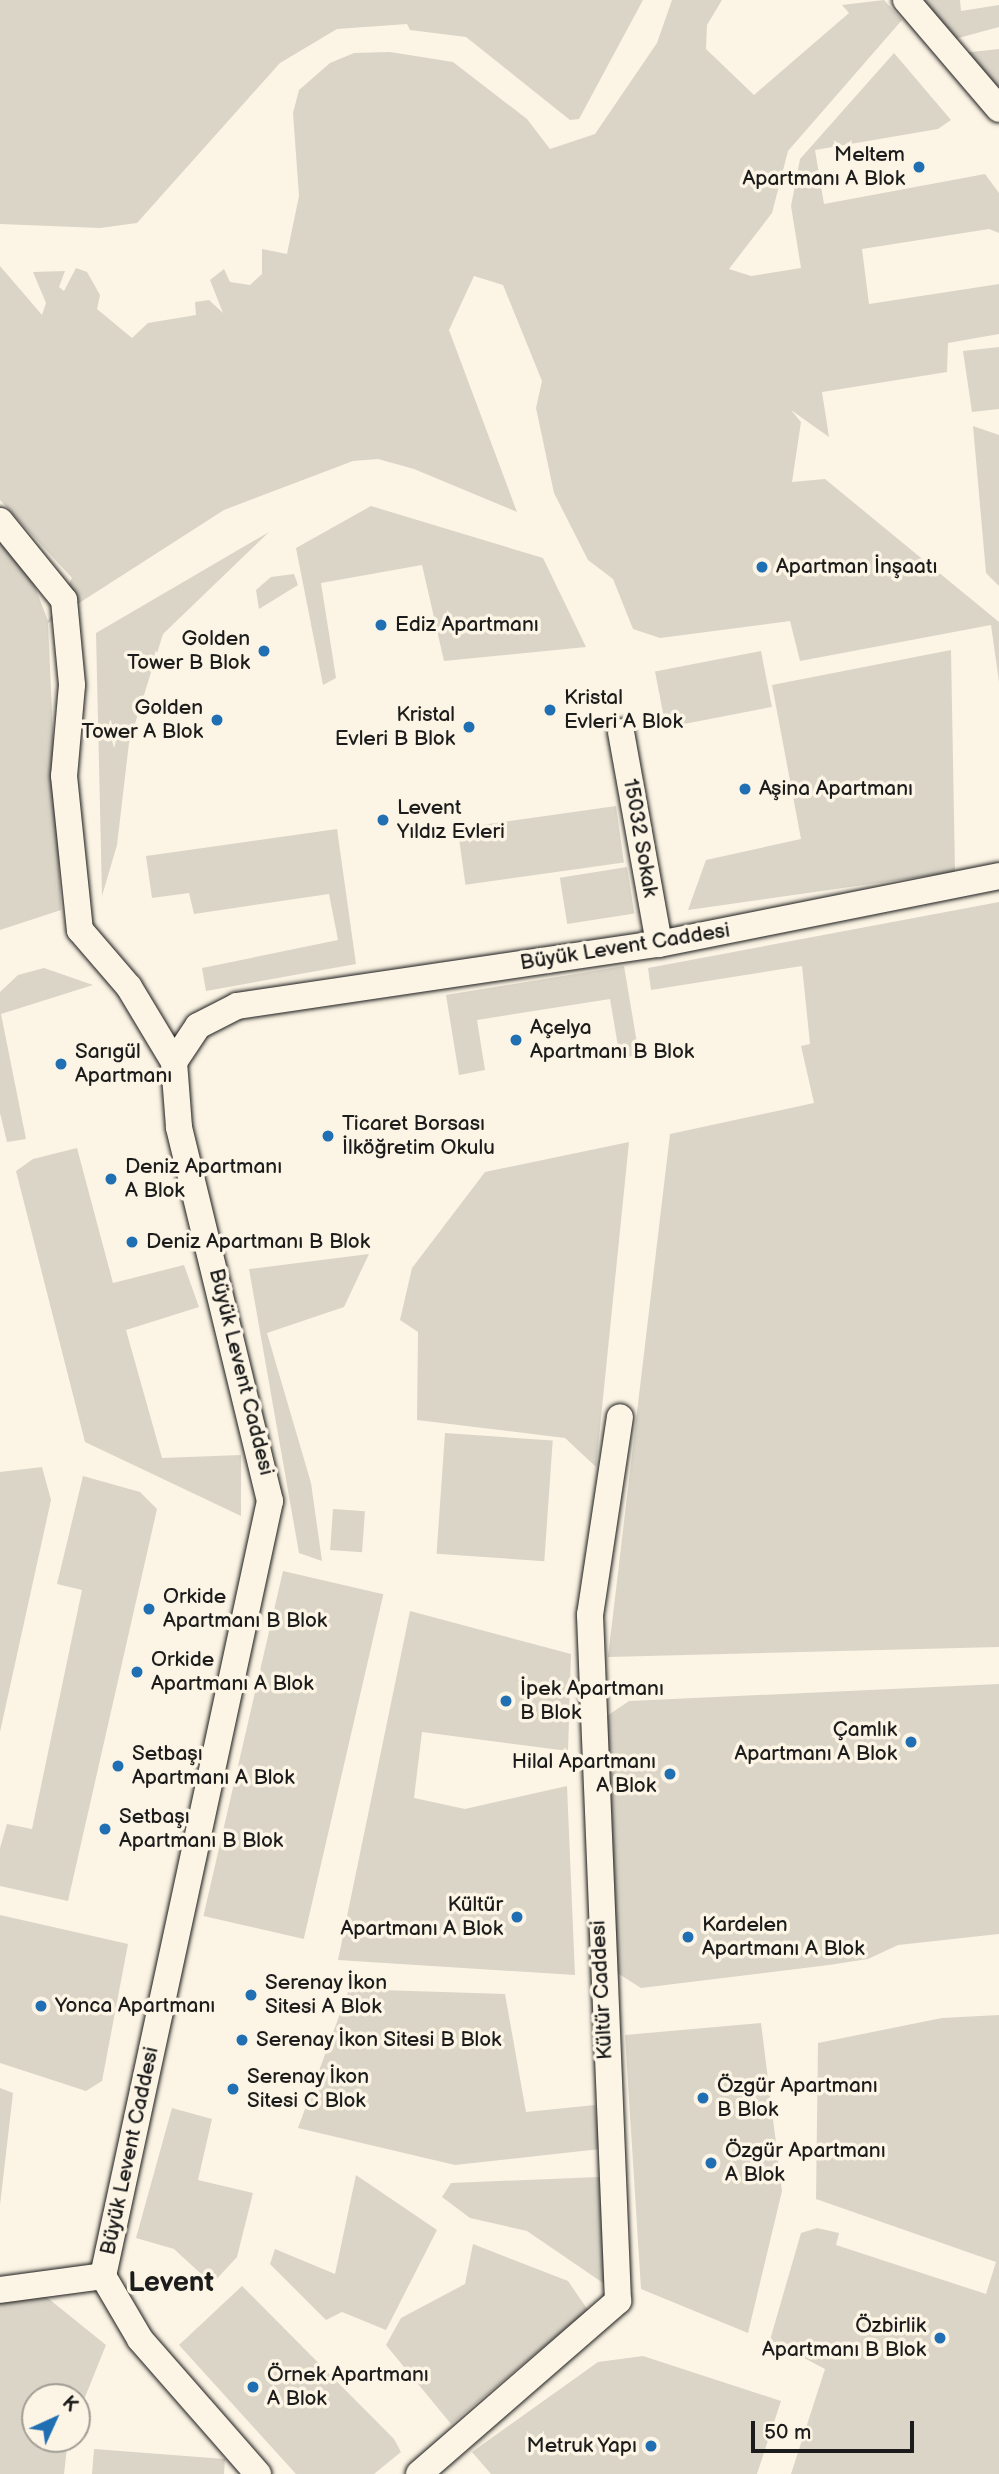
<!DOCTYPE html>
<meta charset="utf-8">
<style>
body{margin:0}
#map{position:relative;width:999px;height:2474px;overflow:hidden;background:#fcf5e5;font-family:"Balsamiq Sans",sans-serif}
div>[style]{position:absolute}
.green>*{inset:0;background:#dbd5c8;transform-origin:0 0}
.roads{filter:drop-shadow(0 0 2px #1c1c1c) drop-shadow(0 0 2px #1c1c1c)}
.minor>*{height:26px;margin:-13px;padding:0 13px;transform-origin:13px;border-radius:13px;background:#fcf5e5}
.dots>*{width:19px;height:19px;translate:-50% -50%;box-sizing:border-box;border:4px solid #fcf5e5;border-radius:50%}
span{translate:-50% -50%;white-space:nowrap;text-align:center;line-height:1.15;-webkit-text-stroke:7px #fcf5e5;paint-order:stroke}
.poi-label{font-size:21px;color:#1c1c1c}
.right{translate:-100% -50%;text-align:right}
.left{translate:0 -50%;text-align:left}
.street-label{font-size:21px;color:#1c1c1c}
.district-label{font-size:28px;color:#1c1c1c;font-weight:700}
.north{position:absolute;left:21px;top:2383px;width:70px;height:70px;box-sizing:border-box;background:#fcf5e5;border:2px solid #a29e95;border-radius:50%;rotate:45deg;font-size:19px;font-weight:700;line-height:28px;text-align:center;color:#1c1c1c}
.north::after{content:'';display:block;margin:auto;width:24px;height:32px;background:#1f6fb2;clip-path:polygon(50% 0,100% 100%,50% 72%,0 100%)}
.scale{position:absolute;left:751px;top:2421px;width:163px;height:32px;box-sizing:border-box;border:4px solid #1c1c1c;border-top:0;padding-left:9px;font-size:21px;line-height:24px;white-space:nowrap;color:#1c1c1c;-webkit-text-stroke:5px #fcf5e5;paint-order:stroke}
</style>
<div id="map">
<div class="green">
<div style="clip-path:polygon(0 0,643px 0,579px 119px,570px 120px,466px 37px,410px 30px,407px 24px,337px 29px,280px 63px,137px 223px,100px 228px,0 224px)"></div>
<div style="clip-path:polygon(672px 0,722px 0,707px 25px,706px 49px,754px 95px,849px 13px,842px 5px,884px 0,902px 20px,788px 151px,772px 213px,729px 269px,751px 276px,801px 268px,791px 206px,800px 159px,894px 53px,951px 120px,938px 129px,815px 150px,824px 204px,985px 174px,999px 193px,999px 233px,989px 229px,862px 249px,869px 304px,999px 284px,999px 334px,948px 343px,947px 372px,822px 392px,829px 437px,791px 410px,801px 422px,792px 482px,825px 479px,999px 622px,999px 682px,991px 625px,800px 661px,790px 621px,660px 638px,633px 629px,613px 579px,588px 560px,554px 493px,536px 408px,542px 381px,503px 285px,474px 276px,449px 330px,517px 512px,414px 469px,378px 459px,353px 461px,224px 510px,48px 623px,61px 910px,0 930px,0 530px,32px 579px,48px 621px,72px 578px,0 500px,0 266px,42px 315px,46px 303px,33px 272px,65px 271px,59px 287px,64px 291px,76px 268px,87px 272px,100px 295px,97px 309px,132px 338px,148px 323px,196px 315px,195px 302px,209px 300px,223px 313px,210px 280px,224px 269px,230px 282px,250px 285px,262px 274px,262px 249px,287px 254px,299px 196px,293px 113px,299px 90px,330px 63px,354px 53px,390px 52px,453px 62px,527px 119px,550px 149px,595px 134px,657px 43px)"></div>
<div style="clip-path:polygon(920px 0,960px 0,961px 11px,999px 5px,999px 27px,951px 40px)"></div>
<div style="clip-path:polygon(999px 49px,999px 96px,962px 53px)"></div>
<div style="clip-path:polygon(999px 347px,999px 409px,972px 412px,963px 351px)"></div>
<div style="clip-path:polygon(973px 426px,999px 435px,999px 586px,986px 573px)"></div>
<div style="clip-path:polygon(371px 506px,543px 558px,586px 647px,444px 661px,422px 565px,321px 583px,336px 678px,323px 685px,296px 548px)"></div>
<div style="clip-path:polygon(269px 532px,163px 634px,129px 743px,117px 845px,102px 896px,96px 633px)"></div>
<div style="clip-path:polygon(294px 574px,298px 585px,259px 609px,256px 590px,271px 577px)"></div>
<div style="clip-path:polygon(951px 650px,955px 872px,688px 910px,706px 860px,801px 839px,772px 685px)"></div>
<div style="left:761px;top:651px;width:57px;height:108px;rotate:79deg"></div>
<div style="left:616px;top:806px;width:57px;height:160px;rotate:82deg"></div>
<div style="clip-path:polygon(337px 829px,356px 964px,206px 991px,202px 968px,338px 940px,329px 894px,194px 914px,189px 893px,152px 898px,146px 856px)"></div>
<div style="left:627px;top:867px;width:47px;height:68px;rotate:81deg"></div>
<div style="clip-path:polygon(999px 902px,999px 1647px,608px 1657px,670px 1134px,814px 1103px,801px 1046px,810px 1044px,802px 966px,651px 990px,648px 968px)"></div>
<div style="clip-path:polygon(624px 966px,639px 1055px,620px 1058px,610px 999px,477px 1020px,485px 1070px,459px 1075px,446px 995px)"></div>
<div style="clip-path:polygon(44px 968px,93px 985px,1px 1014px,26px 1139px,7px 1142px,0 1113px,0 992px,18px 975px)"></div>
<div style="clip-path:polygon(629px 1142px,596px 1467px,565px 1438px,417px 1420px,418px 1332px,400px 1320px,412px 1268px,485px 1172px)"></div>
<div style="clip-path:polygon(77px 1148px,113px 1283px,184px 1265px,199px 1307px,126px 1330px,162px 1458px,241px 1455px,241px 1516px,85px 1442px,16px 1171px,33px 1159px)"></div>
<div style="clip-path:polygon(369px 1254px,344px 1307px,267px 1333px,311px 1483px,322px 1561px,299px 1553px,249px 1269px)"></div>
<div style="left:445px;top:1433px;width:108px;height:121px;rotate:4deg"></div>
<div style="clip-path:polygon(42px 1467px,51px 1500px,0 1732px,0 1472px)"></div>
<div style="clip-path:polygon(83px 1476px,140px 1492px,157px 1509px,68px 1901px,0 1886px,0 1848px,7px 1824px,32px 1829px,82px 1590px,57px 1584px)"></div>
<div style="left:333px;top:1509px;width:32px;height:41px;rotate:4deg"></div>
<div style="left:283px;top:1571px;width:103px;height:354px;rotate:13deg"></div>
<div style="clip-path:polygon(410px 1611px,571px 1654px,568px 1751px,422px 1732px,414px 1798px,465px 1809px,567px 1786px,575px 1975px,338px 1960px)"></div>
<div style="clip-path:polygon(999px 1684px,999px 1934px,898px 1945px,868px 1959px,829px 1965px,641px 1988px,608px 1967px,604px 1718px,629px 1701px)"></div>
<div style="clip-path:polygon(0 1915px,128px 1944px,102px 2081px,86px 2091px,0 2063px)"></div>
<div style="clip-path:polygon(349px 1989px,505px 1994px,526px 2112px,595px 2105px,600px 2149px,455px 2165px,298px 2128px)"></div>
<div style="clip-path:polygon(999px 2015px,999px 2474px,791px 2474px,825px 2369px,770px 2340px,801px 2233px,817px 2228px,839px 2233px,836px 2245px,986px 2294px,996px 2262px,816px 2199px,818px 2043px,942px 2018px)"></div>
<div style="clip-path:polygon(761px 2023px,782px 2191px,748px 2333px,641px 2289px,625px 2035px)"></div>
<div style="clip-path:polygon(0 2088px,13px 2093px,0 2205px)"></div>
<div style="clip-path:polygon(172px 2108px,212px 2119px,198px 2180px,253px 2193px,237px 2257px,212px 2284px,174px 2249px,136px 2238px)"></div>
<div style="clip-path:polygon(356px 2175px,437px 2230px,386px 2330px,342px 2312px,326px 2320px,270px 2264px,275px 2249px,335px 2274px)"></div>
<div style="clip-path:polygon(599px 2177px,606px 2285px,527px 2231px,470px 2218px,442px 2197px,451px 2183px)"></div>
<div style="clip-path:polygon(473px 2244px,568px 2281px,588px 2310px,451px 2424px,386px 2345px,401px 2318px,465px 2284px)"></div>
<div style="clip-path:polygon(242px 2286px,394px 2439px,401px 2452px,374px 2474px,296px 2474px,179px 2345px)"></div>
<div style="clip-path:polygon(44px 2295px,106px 2345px,77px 2417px,77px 2397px,35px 2397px,35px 2439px,68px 2439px,64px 2474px,0 2474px,0 2303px)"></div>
<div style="clip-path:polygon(643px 2356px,781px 2401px,757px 2474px,491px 2474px,472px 2452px,598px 2362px)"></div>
<div style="clip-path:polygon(94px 2449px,225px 2459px,224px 2474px,92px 2474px)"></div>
</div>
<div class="roads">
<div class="minor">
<div style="left:906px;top:0;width:143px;rotate:49.5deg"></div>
<div style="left:0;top:521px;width:102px;rotate:51deg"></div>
<div style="left:64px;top:600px;width:85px;rotate:84.6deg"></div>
<div style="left:72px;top:685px;width:91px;rotate:95deg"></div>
<div style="left:64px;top:776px;width:155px;rotate:84.1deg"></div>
<div style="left:80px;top:930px;width:75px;rotate:49.3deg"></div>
<div style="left:129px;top:987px;width:87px;rotate:59deg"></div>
<div style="left:621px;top:732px;width:215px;rotate:79.8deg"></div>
<div style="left:0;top:2290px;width:104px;rotate:-7.7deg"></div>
<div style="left:258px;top:2474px;width:179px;rotate:-131.2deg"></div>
<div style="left:140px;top:2339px;width:73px;rotate:-120.4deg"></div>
<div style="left:103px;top:2276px;width:793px;rotate:-77.84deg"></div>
<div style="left:270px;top:1501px;width:385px;rotate:-103.7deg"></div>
<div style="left:179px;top:1127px;width:65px;rotate:-94.4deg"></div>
<div style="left:174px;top:1062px;width:43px;rotate:-56.3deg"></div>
<div style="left:198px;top:1026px;width:44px;rotate:-27.1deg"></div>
<div style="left:237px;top:1006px;width:427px;rotate:-8.4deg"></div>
<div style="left:659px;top:944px;width:347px;rotate:-11.3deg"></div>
<div style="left:419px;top:2474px;width:264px;rotate:-41deg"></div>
<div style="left:618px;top:2301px;width:687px;rotate:-92.34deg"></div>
<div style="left:590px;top:1615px;width:200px;rotate:-81.4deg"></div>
</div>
</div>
<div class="dots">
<div style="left:919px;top:167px;background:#1f6fb2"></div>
<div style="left:762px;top:567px;background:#1f6fb2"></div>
<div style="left:381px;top:625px;background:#1f6fb2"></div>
<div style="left:264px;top:651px;background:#1f6fb2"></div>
<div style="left:550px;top:710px;background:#1f6fb2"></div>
<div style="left:217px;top:720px;background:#1f6fb2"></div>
<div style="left:469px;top:727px;background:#1f6fb2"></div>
<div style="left:745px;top:789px;background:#1f6fb2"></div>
<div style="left:383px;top:820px;background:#1f6fb2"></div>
<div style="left:516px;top:1040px;background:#1f6fb2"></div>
<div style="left:61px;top:1064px;background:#1f6fb2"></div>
<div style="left:328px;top:1136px;background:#1f6fb2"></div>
<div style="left:111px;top:1179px;background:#1f6fb2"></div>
<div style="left:132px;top:1242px;background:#1f6fb2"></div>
<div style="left:149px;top:1609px;background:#1f6fb2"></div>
<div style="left:137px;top:1672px;background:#1f6fb2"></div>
<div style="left:506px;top:1701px;background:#1f6fb2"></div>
<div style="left:911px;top:1742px;background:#1f6fb2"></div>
<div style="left:118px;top:1766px;background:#1f6fb2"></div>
<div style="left:670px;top:1774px;background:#1f6fb2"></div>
<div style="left:105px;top:1829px;background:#1f6fb2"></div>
<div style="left:517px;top:1917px;background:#1f6fb2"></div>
<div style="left:688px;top:1937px;background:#1f6fb2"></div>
<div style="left:251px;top:1995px;background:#1f6fb2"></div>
<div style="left:41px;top:2006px;background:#1f6fb2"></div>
<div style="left:242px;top:2040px;background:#1f6fb2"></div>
<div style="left:233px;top:2089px;background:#1f6fb2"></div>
<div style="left:703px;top:2098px;background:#1f6fb2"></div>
<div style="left:711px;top:2163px;background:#1f6fb2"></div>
<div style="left:940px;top:2338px;background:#1f6fb2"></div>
<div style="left:253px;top:2387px;background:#1f6fb2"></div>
<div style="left:651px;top:2446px;background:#1f6fb2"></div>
</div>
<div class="poi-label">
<span class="right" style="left:905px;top:167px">Meltem<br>Apartmanı A Blok</span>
<span class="left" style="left:776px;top:567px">Apartman İnşaatı</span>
<span class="left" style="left:395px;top:625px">Ediz Apartmanı</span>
<span class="right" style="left:250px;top:651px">Golden<br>Tower B Blok</span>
<span class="left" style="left:564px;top:710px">Kristal<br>Evleri A Blok</span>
<span class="right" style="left:203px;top:720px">Golden<br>Tower A Blok</span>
<span class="right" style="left:455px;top:727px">Kristal<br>Evleri B Blok</span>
<span class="left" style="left:759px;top:789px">Aşina Apartmanı</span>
<span class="left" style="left:397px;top:820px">Levent<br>Yıldız Evleri</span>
<span class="left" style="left:530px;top:1040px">Açelya<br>Apartmanı B Blok</span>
<span class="left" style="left:75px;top:1064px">Sarıgül<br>Apartmanı</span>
<span class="left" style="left:342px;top:1136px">Ticaret Borsası<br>İlköğretim Okulu</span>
<span class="left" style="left:125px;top:1179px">Deniz Apartmanı<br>A Blok</span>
<span class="left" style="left:146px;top:1242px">Deniz Apartmanı B Blok</span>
<span class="left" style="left:163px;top:1609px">Orkide<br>Apartmanı B Blok</span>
<span class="left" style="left:151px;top:1672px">Orkide<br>Apartmanı A Blok</span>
<span class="left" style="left:520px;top:1701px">İpek Apartmanı<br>B Blok</span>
<span class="right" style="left:897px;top:1742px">Çamlık<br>Apartmanı A Blok</span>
<span class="left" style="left:132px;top:1766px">Setbaşı<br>Apartmanı A Blok</span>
<span class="right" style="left:656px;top:1774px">Hilal Apartmanı<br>A Blok</span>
<span class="left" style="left:119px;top:1829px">Setbaşı<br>Apartmanı B Blok</span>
<span class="right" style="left:503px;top:1917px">Kültür<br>Apartmanı A Blok</span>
<span class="left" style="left:702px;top:1937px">Kardelen<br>Apartmanı A Blok</span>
<span class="left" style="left:265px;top:1995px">Serenay İkon<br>Sitesi A Blok</span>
<span class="left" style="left:55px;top:2006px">Yonca Apartmanı</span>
<span class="left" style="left:256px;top:2040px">Serenay İkon Sitesi B Blok</span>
<span class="left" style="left:247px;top:2089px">Serenay İkon<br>Sitesi C Blok</span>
<span class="left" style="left:717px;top:2098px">Özgür Apartmanı<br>B Blok</span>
<span class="left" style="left:725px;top:2163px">Özgür Apartmanı<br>A Blok</span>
<span class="right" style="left:926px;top:2338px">Özbirlik<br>Apartmanı B Blok</span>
<span class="left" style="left:267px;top:2387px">Örnek Apartmanı<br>A Blok</span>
<span class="right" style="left:637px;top:2446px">Metruk Yapı</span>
</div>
<div class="street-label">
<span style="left:640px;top:838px;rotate:80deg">15032 Sokak</span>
<span style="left:625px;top:947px;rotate:-9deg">Büyük Levent Caddesi</span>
<span style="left:241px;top:1372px;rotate:76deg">Büyük Levent Caddesi</span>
<span style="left:602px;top:1990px;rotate:-93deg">Kültür Caddesi</span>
<span style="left:130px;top:2151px;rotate:-78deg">Büyük Levent Caddesi</span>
</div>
<div class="district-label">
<span style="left:171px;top:2283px">Levent</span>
</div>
<div class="north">K</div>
<div class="scale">50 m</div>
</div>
